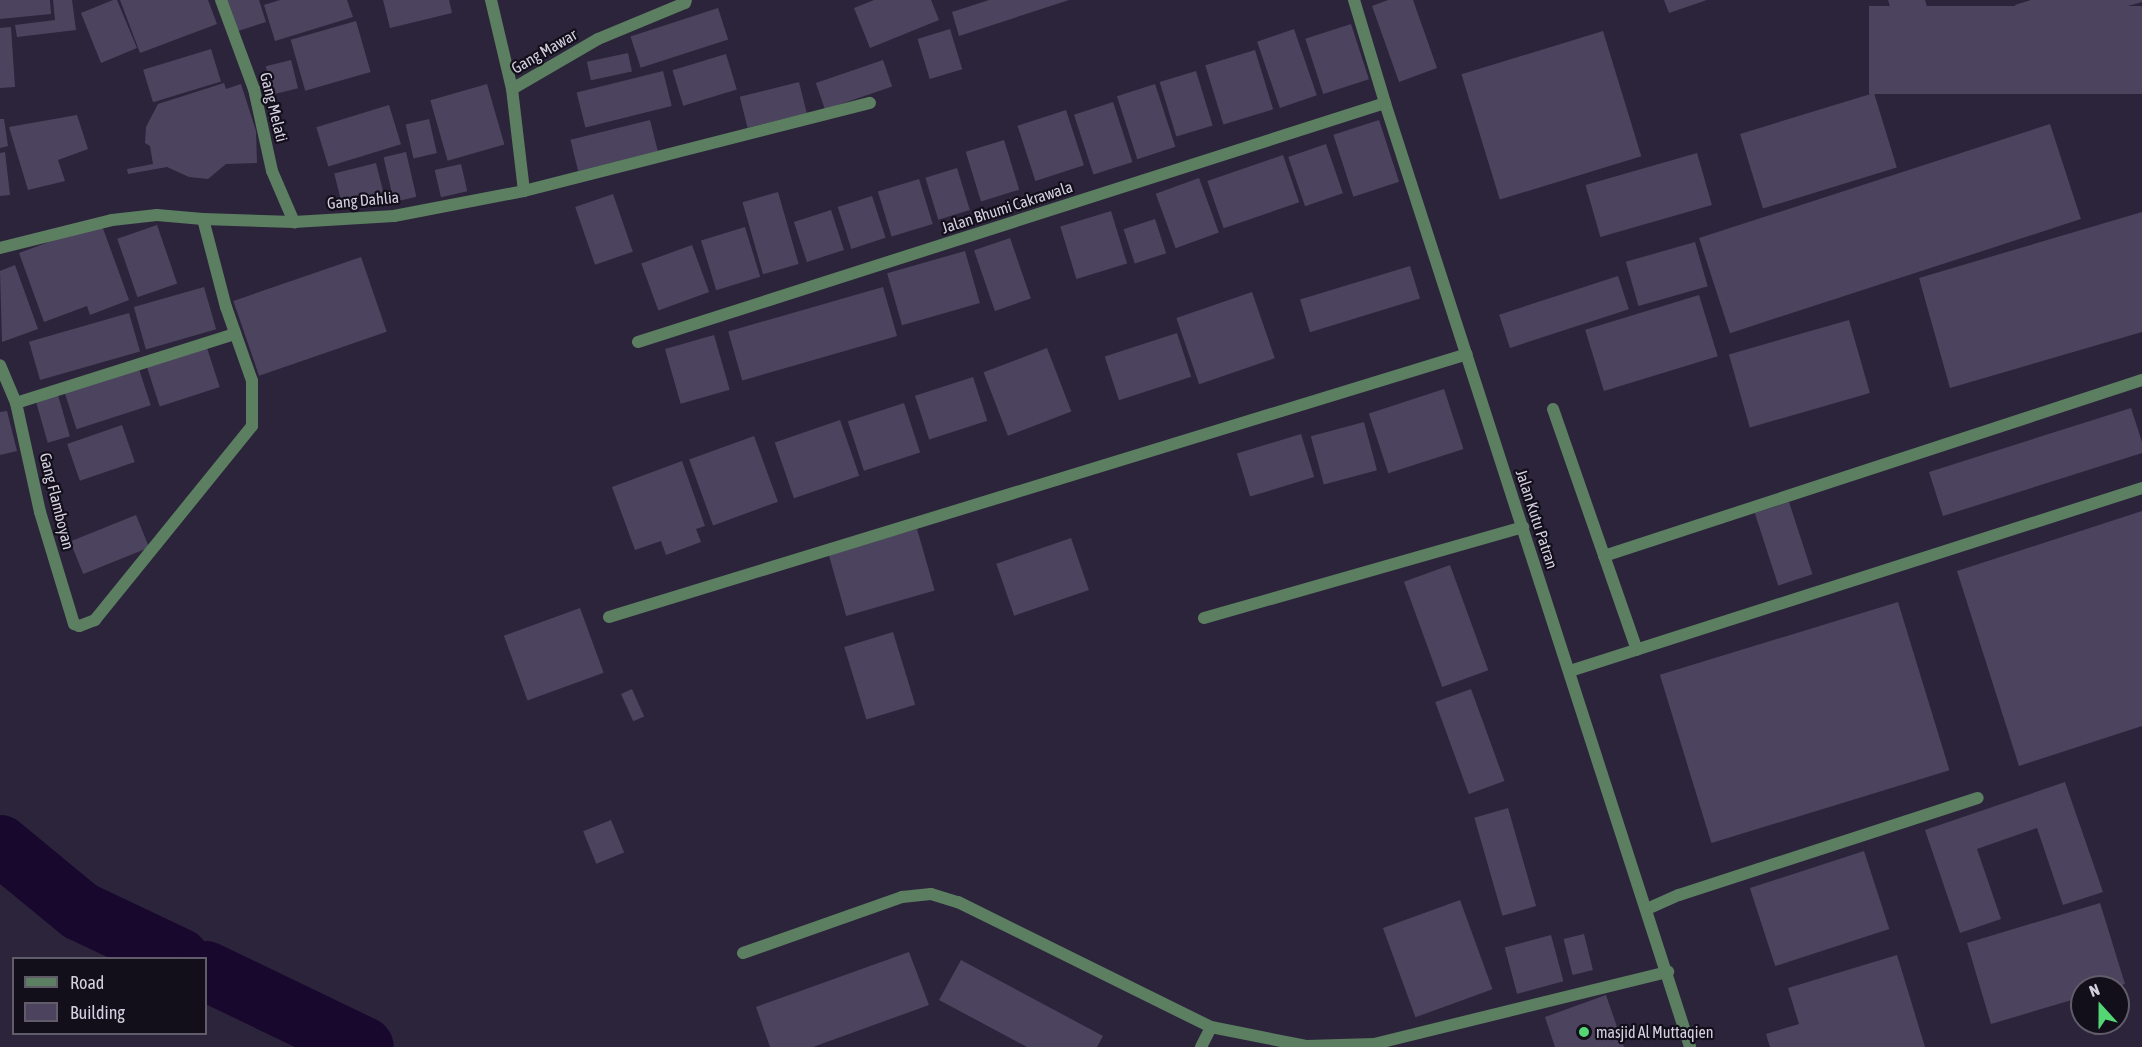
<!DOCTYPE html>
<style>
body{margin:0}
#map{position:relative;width:2142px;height:1047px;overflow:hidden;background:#2b243b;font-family:"Asap Condensed",sans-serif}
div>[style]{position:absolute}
.river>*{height:60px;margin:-30px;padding:0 30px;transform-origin:30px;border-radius:30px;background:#18082d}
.building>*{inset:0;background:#4c445e;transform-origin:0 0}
.service>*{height:12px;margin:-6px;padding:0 6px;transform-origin:6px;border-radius:6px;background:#5c7e61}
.minor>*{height:12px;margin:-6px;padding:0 6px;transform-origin:6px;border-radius:6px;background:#5c7e61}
.tertiary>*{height:12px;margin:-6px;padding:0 6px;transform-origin:6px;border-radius:6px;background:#5c7e61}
.dots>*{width:16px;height:16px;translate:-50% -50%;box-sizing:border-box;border:3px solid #120f1a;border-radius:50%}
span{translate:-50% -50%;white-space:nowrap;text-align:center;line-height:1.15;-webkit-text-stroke:4.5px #120f1a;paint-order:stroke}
.street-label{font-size:16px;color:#d5d0e0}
.poi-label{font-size:16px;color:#d5d0e0}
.left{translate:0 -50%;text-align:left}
.legend{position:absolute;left:12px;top:957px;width:195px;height:78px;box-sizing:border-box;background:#120f1a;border:2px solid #605c69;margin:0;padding:8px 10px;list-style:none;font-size:18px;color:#d5d0e0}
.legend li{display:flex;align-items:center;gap:12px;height:30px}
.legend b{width:30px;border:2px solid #605c69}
.north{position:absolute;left:2070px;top:975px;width:60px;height:60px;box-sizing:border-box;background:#120f1a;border:2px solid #605c69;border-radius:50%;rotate:339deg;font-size:16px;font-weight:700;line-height:24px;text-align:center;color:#d5d0e0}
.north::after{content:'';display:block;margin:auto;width:21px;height:27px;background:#53d673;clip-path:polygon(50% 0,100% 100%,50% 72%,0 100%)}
</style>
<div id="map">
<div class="river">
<div style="left:0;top:845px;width:104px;rotate:39.5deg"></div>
<div style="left:80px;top:911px;width:110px;rotate:25.4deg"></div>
<div style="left:206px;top:971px;width:175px;rotate:25.7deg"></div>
</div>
<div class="building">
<div style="clip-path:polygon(0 0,50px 0,51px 14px,0 19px)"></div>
<div style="clip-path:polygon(53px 0,72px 0,76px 30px,17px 37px,15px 25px,55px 20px)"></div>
<div style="clip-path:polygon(113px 0,117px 0,137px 48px,101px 63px,81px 13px)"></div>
<div style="clip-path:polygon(120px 0,208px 0,217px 24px,140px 53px)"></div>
<div style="clip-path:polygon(225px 0,259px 0,266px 22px,235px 32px)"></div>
<div style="clip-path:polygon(280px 0,347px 0,353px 17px,275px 41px,264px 5px)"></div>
<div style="clip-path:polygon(383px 0,449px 0,452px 13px,390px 28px)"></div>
<div style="clip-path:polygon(874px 0,931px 0,939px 20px,870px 48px,854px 8px)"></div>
<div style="clip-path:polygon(989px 0,1069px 0,959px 36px,952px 12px)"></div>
<div style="clip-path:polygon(1388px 0,1413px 0,1437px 68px,1399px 82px,1372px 6px)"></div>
<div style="clip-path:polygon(1664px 0,1707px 0,1669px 13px)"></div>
<div style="clip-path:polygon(1888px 0,1925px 0,1935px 33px,1901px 43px)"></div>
<div style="clip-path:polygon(2031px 0,2142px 0,2142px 2px,2024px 36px,2015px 5px)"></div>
<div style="left:2142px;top:6px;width:88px;height:273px;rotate:90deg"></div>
<div style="left:718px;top:8px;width:33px;height:92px;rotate:72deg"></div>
<div style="left:356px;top:21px;width:53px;height:68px;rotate:74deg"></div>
<div style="left:1351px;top:24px;width:58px;height:48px;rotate:72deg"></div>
<div style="clip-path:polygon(11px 27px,15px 87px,0 88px,0 28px)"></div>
<div style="left:950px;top:29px;width:42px;height:34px;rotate:73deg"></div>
<div style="left:1294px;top:29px;width:70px;height:39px;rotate:71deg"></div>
<div style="left:1603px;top:31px;width:131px;height:148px;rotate:73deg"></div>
<div style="left:211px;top:49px;width:34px;height:71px;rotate:73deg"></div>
<div style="left:1255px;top:50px;width:62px;height:52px;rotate:73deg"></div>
<div style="left:628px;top:53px;width:19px;height:42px;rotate:78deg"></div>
<div style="left:726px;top:54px;width:37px;height:56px;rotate:73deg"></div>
<div style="left:291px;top:60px;width:29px;height:26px;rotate:76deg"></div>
<div style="left:883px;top:60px;width:28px;height:71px;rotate:71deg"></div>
<div style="left:663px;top:71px;width:36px;height:89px;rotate:76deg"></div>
<div style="left:1196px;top:71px;width:57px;height:38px;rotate:73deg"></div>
<div style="left:799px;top:82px;width:32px;height:61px;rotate:76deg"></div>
<div style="clip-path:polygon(224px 83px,226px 89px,241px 84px,256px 131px,257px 163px,226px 164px,208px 179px,189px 177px,167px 167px,128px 174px,127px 169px,153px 164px,150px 146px,145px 143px,146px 127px,158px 104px)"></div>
<div style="left:487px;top:84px;width:63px;height:59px;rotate:74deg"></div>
<div style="left:1155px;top:84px;width:66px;height:40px;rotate:72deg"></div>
<div style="left:1874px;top:93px;width:78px;height:140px;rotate:73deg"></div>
<div style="left:1113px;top:102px;width:63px;height:41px;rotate:72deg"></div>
<div style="left:389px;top:105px;width:41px;height:76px;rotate:73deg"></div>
<div style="left:1066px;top:110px;width:58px;height:51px;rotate:72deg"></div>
<div style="clip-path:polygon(77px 115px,88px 149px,58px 160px,65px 181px,28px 190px,9px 127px)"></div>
<div style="clip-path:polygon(0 119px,4px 119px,8px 146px,0 148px)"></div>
<div style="left:429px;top:119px;width:35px;height:24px;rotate:77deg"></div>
<div style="left:650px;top:120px;width:32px;height:82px;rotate:76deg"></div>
<div style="left:1379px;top:120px;width:65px;height:48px;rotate:72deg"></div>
<div style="left:2050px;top:124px;width:100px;height:369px;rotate:72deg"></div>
<div style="left:1004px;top:140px;width:52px;height:40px;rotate:73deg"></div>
<div style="left:1326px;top:144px;width:52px;height:40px;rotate:71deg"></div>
<div style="clip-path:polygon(5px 152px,10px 195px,0 196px,0 153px)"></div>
<div style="left:406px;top:152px;width:46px;height:23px;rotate:77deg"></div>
<div style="left:1697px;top:153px;width:54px;height:116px;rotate:74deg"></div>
<div style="left:1283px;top:155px;width:50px;height:80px;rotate:71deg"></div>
<div style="left:376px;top:163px;width:30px;height:43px;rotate:76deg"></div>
<div style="left:461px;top:164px;width:28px;height:27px;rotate:77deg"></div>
<div style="left:957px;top:168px;width:44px;height:33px;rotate:73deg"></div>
<div style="left:1199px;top:178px;width:58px;height:46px;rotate:70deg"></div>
<div style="left:919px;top:179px;width:47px;height:43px;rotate:73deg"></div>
<div style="left:778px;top:192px;width:75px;height:37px;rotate:74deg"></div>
<div style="left:613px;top:194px;width:61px;height:40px;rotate:71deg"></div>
<div style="left:872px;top:196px;width:44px;height:36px;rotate:72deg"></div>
<div style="left:831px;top:210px;width:42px;height:39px;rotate:72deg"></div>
<div style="left:1111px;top:211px;width:55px;height:53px;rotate:73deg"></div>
<div style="clip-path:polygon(2142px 212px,2142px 332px,1950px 388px,1919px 278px)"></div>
<div style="left:1155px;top:219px;width:36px;height:33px;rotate:72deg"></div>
<div style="clip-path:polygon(101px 223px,129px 300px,90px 315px,87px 306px,44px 322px,19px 253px)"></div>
<div style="left:157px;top:225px;width:62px;height:42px;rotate:71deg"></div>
<div style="left:745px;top:227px;width:52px;height:46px;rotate:73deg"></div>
<div style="left:1010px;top:238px;width:64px;height:38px;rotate:71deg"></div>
<div style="left:1695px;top:242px;width:46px;height:72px;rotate:74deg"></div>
<div style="left:692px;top:245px;width:50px;height:54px;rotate:70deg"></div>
<div style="left:965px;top:251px;width:54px;height:81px;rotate:74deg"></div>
<div style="left:361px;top:257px;width:79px;height:135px;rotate:71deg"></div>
<div style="clip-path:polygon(15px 265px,38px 329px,2px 342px,0 271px)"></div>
<div style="left:1410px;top:266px;width:34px;height:115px;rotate:73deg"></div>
<div style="left:1618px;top:276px;width:35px;height:125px;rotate:72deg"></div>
<div style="left:204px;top:287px;width:44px;height:73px;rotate:74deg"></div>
<div style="left:883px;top:287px;width:51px;height:161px;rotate:74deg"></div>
<div style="left:1252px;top:292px;width:70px;height:80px;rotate:71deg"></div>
<div style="left:1699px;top:295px;width:64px;height:119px;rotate:73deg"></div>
<div style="left:129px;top:313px;width:40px;height:104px;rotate:74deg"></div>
<div style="left:1849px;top:320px;width:76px;height:125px;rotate:74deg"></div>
<div style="left:1177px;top:333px;width:46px;height:76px;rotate:72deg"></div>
<div style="left:714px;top:335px;width:57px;height:51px;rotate:74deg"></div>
<div style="left:207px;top:348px;width:41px;height:63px;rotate:72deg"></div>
<div style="left:1047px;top:348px;width:68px;height:68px;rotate:69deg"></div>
<div style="left:139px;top:369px;width:38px;height:78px;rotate:72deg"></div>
<div style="left:973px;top:377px;width:46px;height:61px;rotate:72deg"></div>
<div style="left:1444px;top:389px;width:63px;height:79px;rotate:72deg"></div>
<div style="left:58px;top:395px;width:43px;height:23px;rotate:74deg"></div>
<div style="left:904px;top:403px;width:52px;height:59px;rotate:72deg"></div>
<div style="clip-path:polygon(2131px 408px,2142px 442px,2142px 453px,1943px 516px,1929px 472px)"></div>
<div style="clip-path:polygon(7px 411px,17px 451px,0 455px,0 412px)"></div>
<div style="left:840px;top:420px;width:59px;height:69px;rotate:71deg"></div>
<div style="left:1364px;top:422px;width:50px;height:55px;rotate:75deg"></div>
<div style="left:122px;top:425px;width:39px;height:58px;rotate:71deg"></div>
<div style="left:1301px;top:434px;width:45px;height:67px;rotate:73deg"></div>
<div style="left:754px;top:436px;width:70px;height:69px;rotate:70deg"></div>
<div style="clip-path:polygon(682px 461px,705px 526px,696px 529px,701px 542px,666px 555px,661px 541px,635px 550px,612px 487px)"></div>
<div style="left:1789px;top:502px;width:76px;height:36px;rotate:72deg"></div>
<div style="clip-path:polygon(2142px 511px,2142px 726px,2019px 766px,1957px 571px)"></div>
<div style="left:136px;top:515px;width:35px;height:71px;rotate:68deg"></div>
<div style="left:917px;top:529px;width:64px;height:92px;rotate:74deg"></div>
<div style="left:1071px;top:538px;width:55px;height:79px;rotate:71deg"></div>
<div style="left:1450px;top:565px;width:112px;height:49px;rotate:70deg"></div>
<div style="left:1898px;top:602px;width:176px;height:249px;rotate:73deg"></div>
<div style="left:580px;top:608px;width:69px;height:81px;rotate:70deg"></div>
<div style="left:893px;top:632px;width:76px;height:51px;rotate:73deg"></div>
<div style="left:632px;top:689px;width:30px;height:12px;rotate:66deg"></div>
<div style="left:1471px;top:689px;width:98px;height:38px;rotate:70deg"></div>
<div style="clip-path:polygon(2065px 782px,2103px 892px,2063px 905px,2037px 828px,1977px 849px,2001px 919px,1960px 933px,1925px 830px)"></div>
<div style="left:1508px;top:808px;width:102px;height:35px;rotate:74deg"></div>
<div style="left:611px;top:820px;width:35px;height:30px;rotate:68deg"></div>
<div style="left:1864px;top:851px;width:82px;height:120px;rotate:72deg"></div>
<div style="left:1460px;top:900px;width:95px;height:82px;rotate:70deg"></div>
<div style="clip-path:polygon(2100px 903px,2125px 984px,2114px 987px,2082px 987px,2082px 997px,1991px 1024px,1967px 943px)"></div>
<div style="left:1584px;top:934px;width:37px;height:21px;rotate:76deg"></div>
<div style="left:1551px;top:935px;width:48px;height:48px;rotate:75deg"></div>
<div style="clip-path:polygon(909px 952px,929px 1005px,813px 1047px,770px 1047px,756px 1007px)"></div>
<div style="clip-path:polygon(1897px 955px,1925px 1047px,1770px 1047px,1766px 1034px,1799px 1024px,1788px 988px)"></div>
<div style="clip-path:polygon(961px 960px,1103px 1036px,1097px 1047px,1027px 1047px,939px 1000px)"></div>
<div style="clip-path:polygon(1606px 995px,1624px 1047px,1555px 1047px,1545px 1017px)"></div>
</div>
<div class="service">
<div style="left:1553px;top:409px;width:255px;rotate:70.8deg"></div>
<div style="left:1604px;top:556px;width:566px;rotate:-18.11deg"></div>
<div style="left:1204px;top:618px;width:332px;rotate:-15.9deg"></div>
<div style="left:1647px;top:909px;width:35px;rotate:-24deg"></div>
<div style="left:1679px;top:895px;width:314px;rotate:-18deg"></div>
</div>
<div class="minor">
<div style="left:221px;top:0;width:95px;rotate:69.7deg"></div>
<div style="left:254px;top:89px;width:84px;rotate:77.6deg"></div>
<div style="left:272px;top:171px;width:56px;rotate:66.7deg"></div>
<div style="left:491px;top:0;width:91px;rotate:76.7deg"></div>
<div style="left:524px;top:191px;width:103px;rotate:-96.7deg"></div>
<div style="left:512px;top:89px;width:99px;rotate:-30.2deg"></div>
<div style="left:598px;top:39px;width:94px;rotate:-22.5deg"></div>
<div style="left:685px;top:3px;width:3px;rotate:-72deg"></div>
<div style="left:203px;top:219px;width:91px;rotate:1.9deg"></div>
<div style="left:294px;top:222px;width:100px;rotate:-3.4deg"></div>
<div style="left:394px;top:216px;width:132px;rotate:-10.9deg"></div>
<div style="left:524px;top:191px;width:357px;rotate:-14.3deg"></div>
<div style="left:0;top:248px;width:115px;rotate:-14deg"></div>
<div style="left:112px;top:220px;width:45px;rotate:-6.3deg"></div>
<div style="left:157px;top:215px;width:46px;rotate:5deg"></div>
<div style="left:203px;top:219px;width:91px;rotate:75.4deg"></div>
<div style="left:226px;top:307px;width:78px;rotate:70.6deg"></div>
<div style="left:252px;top:381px;width:45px;rotate:90deg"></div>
<div style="left:252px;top:426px;width:250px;rotate:129deg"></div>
<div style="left:95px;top:620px;width:17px;rotate:159deg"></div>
<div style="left:79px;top:626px;width:5px;rotate:-158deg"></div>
<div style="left:74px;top:624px;width:117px;rotate:-106.9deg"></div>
<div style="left:40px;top:512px;width:112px;rotate:-102.4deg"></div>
<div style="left:16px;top:403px;width:41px;rotate:-112.8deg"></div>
<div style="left:638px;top:342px;width:784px;rotate:-17.74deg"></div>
<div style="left:16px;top:403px;width:230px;rotate:-17.5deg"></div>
<div style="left:609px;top:617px;width:897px;rotate:-17.04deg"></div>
<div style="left:1570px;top:671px;width:601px;rotate:-17.74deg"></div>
<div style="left:743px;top:953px;width:169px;rotate:-19.4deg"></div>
<div style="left:902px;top:897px;width:29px;rotate:-6deg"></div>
<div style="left:931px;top:894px;width:28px;rotate:17deg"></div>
<div style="left:958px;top:902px;width:282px;rotate:26.3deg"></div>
<div style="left:1211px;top:1027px;width:97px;rotate:11.3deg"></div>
<div style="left:1306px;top:1046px;width:68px;rotate:-1.7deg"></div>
<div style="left:1374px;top:1044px;width:303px;rotate:-13.8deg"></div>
<div style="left:1201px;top:1047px;width:22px;rotate:-63deg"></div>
</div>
<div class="tertiary">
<div style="left:1354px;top:0;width:108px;rotate:73.2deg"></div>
<div style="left:1385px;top:103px;width:992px;rotate:72.09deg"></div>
</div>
<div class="dots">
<div style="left:1584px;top:1032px;background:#53d673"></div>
</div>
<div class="street-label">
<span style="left:544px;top:51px;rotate:-30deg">Gang Mawar</span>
<span style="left:274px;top:107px;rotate:76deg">Gang Melati</span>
<span style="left:363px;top:200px;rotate:-5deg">Gang Dahlia</span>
<span style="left:1007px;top:207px;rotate:-18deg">Jalan Bhumi Cakrawala</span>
<span style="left:57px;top:501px;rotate:76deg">Gang Flamboyan</span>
<span style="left:1537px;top:519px;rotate:72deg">Jalan Kutu Patran</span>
</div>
<div class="poi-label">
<span class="left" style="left:1596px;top:1032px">masjid Al Muttaqien</span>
</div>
<ul class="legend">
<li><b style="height:8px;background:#5c7e61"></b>Road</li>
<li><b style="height:16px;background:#4c445e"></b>Building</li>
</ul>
<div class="north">N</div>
</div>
